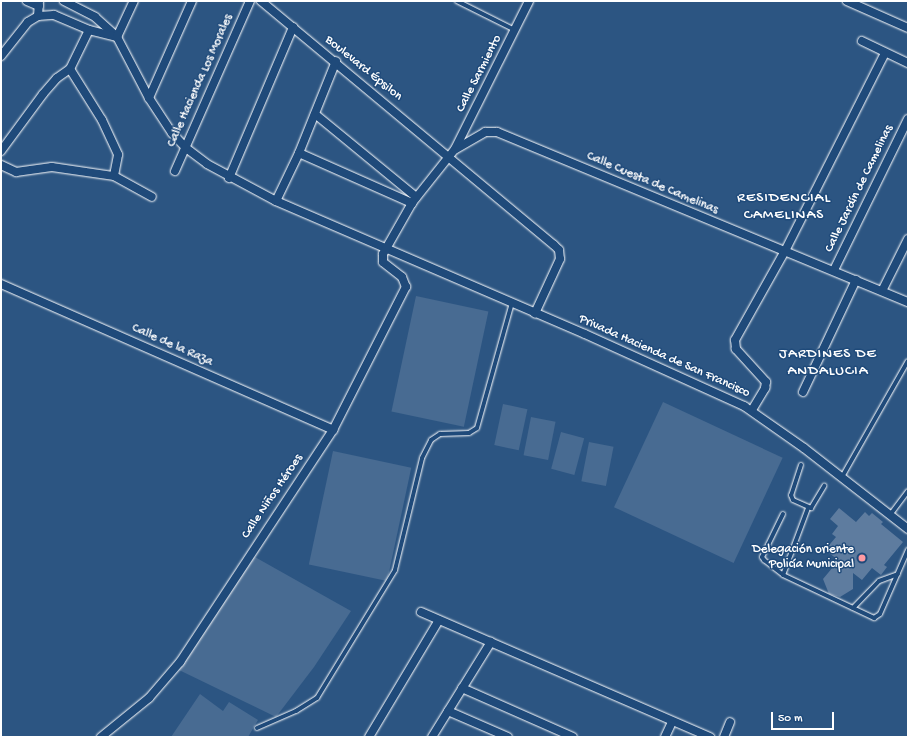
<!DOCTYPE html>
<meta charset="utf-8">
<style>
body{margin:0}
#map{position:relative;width:909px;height:738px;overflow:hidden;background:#2c5582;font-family:"Gochi Hand",sans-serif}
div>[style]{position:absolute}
.green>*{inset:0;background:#486b92;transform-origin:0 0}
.building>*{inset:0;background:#5e7c9f}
.roads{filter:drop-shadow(0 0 1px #fff) drop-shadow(0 0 1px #fff)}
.lane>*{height:4px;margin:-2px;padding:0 2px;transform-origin:2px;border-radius:2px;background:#1f4a7a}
.street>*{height:8px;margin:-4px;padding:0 4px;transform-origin:4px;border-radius:4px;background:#1f4a7a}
.dots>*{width:11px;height:11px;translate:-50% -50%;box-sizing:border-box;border:2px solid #1f4a7a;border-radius:50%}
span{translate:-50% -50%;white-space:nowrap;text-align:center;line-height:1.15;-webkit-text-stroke:3px #1f4a7a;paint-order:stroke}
.street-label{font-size:13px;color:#fff}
.poi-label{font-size:13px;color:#fff}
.right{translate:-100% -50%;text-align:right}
.quarter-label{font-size:15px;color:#fff;letter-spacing:1px}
.frame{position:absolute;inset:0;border:2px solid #fff;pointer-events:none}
.scale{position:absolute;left:771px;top:712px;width:63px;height:18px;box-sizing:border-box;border:2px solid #fff;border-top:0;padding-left:5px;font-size:12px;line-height:14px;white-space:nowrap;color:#fff;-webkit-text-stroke:3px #1f4a7a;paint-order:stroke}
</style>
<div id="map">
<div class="green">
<div style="left:416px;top:296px;width:74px;height:118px;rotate:12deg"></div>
<div style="left:663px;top:402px;width:132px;height:116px;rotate:25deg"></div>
<div style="left:503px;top:404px;width:25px;height:42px;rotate:12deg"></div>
<div style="left:531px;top:417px;width:25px;height:39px;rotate:11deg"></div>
<div style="left:561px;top:432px;width:24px;height:38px;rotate:15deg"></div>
<div style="left:589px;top:442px;width:25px;height:40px;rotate:11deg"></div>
<div style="left:333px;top:451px;width:80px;height:116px;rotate:12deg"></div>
<div style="clip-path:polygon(253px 556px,351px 611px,314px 667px,276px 717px,179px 670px)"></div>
<div style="clip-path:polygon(200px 694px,223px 711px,229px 702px,258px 720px,248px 737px,171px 737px)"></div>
</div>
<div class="building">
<div style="clip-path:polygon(839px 508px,856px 522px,865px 512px,869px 516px,872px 513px,883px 522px,881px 524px,903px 542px,884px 565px,887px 567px,881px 575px,872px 568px,862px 580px,853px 573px,853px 589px,840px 597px,829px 594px,823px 579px,833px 567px,849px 568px,825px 550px,836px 537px,832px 534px,838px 526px,830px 519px)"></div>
</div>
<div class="roads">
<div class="lane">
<div style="left:457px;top:1px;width:65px;rotate:26.6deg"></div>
<div style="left:801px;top:465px;width:32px;rotate:108deg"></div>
<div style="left:791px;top:495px;width:5px;rotate:68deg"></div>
<div style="left:793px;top:500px;width:20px;rotate:24deg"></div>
<div style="left:811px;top:508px;width:26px;rotate:-59deg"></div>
<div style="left:842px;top:477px;width:133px;rotate:-60.4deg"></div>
<div style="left:783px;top:514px;width:48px;rotate:116deg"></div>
<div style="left:762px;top:557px;width:4px;rotate:56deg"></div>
<div style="left:764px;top:560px;width:24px;rotate:38deg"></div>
<div style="left:783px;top:575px;width:101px;rotate:25.3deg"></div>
<div style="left:874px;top:618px;width:7px;rotate:-34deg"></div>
<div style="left:880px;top:614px;width:70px;rotate:-66.4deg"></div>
<div style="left:890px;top:515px;width:30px;rotate:-53deg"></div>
<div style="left:783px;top:575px;width:72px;rotate:-69.5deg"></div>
<div style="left:853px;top:608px;width:37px;rotate:-46deg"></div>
<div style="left:879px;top:581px;width:20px;rotate:-20deg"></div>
<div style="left:257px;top:728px;width:43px;rotate:-23.6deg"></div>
<div style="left:296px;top:711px;width:25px;rotate:-32deg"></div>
<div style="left:317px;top:698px;width:150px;rotate:-58.6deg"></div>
<div style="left:395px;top:570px;width:115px;rotate:-76.4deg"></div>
<div style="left:422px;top:458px;width:20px;rotate:-63deg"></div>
<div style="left:431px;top:440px;width:11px;rotate:-34deg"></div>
<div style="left:440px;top:434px;width:29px;rotate:-2deg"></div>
<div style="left:469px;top:433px;width:9px;rotate:-32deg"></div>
<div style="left:477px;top:428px;width:130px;rotate:-74.4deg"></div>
</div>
<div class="street">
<div style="left:27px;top:1px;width:13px;rotate:23deg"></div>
<div style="left:64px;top:1px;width:35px;rotate:27deg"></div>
<div style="left:95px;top:17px;width:30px;rotate:42deg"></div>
<div style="left:117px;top:37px;width:69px;rotate:62.3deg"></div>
<div style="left:149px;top:98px;width:42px;rotate:56.7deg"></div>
<div style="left:172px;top:133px;width:21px;rotate:47deg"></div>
<div style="left:186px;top:148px;width:26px;rotate:37deg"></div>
<div style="left:207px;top:164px;width:78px;rotate:28.2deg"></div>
<div style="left:276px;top:201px;width:336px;rotate:23.3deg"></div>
<div style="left:585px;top:334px;width:175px;rotate:24.4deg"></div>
<div style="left:744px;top:406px;width:73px;rotate:35deg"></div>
<div style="left:804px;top:448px;width:132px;rotate:37.9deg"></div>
<div style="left:261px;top:1px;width:381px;rotate:39.8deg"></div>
<div style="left:554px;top:245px;width:7px;rotate:45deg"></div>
<div style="left:559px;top:250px;width:9px;rotate:84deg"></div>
<div style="left:560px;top:259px;width:60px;rotate:114.8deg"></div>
<div style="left:847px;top:1px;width:67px;rotate:23.9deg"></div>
<div style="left:38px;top:16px;width:15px;rotate:-86deg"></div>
<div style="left:89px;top:30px;width:43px;rotate:116deg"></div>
<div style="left:70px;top:69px;width:60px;rotate:57.9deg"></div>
<div style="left:102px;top:120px;width:38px;rotate:65deg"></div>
<div style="left:118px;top:155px;width:21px;rotate:101deg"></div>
<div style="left:862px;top:41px;width:51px;rotate:25.6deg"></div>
<div style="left:1px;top:56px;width:43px;rotate:-51.5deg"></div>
<div style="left:28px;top:22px;width:12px;rotate:-31deg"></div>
<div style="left:38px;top:16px;width:16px;rotate:-4deg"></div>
<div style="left:54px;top:15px;width:38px;rotate:23deg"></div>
<div style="left:89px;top:30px;width:29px;rotate:14deg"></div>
<div style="left:117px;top:37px;width:40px;rotate:-65deg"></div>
<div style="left:149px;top:98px;width:106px;rotate:-66.1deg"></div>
<div style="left:315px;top:114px;width:131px;rotate:39.4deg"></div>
<div style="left:456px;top:149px;width:34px;rotate:-30deg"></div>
<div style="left:485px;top:132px;width:12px"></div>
<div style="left:497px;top:132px;width:445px;rotate:22.5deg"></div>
<div style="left:1px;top:151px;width:71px;rotate:-53.6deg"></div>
<div style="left:43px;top:94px;width:21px;rotate:-49deg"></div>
<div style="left:57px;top:78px;width:16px;rotate:-35deg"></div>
<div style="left:299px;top:153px;width:124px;rotate:23.9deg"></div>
<div style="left:1px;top:165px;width:17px;rotate:25deg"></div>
<div style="left:16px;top:172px;width:36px;rotate:-8deg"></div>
<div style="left:52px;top:167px;width:63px;rotate:8.3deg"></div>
<div style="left:114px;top:176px;width:43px;rotate:28.9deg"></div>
<div style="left:175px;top:171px;width:186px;rotate:-66.2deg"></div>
<div style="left:229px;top:178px;width:164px;rotate:-67deg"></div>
<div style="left:276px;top:201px;width:53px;rotate:-64.4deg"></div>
<div style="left:299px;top:153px;width:99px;rotate:-68.1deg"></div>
<div style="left:834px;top:270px;width:168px;rotate:-63.9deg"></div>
<div style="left:1px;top:284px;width:363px;rotate:23.7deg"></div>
<div style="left:882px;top:291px;width:58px;rotate:-63.4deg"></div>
<div style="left:803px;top:392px;width:124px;rotate:-64.7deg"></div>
<div style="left:752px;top:410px;width:26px;rotate:-59deg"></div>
<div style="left:765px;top:388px;width:6px;rotate:-81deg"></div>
<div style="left:766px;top:382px;width:45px;rotate:-132.3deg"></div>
<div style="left:736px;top:349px;width:9px;rotate:-96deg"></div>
<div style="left:735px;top:340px;width:102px;rotate:-60.7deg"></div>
<div style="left:785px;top:251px;width:222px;rotate:-63.2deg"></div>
<div style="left:421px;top:612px;width:315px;rotate:23.4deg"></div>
<div style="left:462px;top:688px;width:121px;rotate:23.8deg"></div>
<div style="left:448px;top:711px;width:65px;rotate:23.4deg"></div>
<div style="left:101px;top:737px;width:62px;rotate:-39.1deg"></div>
<div style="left:149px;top:698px;width:48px;rotate:-49.3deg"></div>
<div style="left:180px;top:662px;width:278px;rotate:-56.6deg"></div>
<div style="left:333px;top:430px;width:161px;rotate:-63deg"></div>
<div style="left:406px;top:287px;width:11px;rotate:-112deg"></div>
<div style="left:402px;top:277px;width:24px;rotate:-142deg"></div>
<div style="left:383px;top:262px;width:8px;rotate:-90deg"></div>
<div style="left:383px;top:254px;width:59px;rotate:-60.4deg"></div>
<div style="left:412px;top:203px;width:69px;rotate:-51.5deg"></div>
<div style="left:455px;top:149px;width:165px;rotate:-63.4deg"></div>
<div style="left:369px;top:737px;width:136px;rotate:-59.1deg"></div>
<div style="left:432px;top:737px;width:112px;rotate:-58.2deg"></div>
<div style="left:665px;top:737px;width:17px;rotate:-65deg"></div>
<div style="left:724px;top:737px;width:16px;rotate:-68deg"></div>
</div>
</div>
<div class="dots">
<div style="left:862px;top:558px;background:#ff9aa2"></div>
</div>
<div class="street-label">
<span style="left:363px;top:69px;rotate:39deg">Boulevard Épsilon</span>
<span style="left:480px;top:74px;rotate:-63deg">Calle Sarmiento</span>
<span style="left:201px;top:81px;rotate:-66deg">Calle Hacienda Los Morales</span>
<span style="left:652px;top:184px;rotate:23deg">Calle Cuesta de Camelinas</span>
<span style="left:860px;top:189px;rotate:-64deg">Calle Jardín de Camelinas</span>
<span style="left:172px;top:346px;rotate:24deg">Calle de la Raza</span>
<span style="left:664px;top:357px;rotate:24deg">Privada Hacienda de San Francisco</span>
<span style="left:273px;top:497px;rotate:-56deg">Calle Niños Héroes</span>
</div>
<div class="poi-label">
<span class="right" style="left:854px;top:558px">Delegación oriente<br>Policía Municipal</span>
</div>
<div class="quarter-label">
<span style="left:784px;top:207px">RESIDENCIAL<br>CAMELINAS</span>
<span style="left:828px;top:363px">JARDINES DE<br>ANDALUCIA</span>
</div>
<div class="frame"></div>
<div class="scale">50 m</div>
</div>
